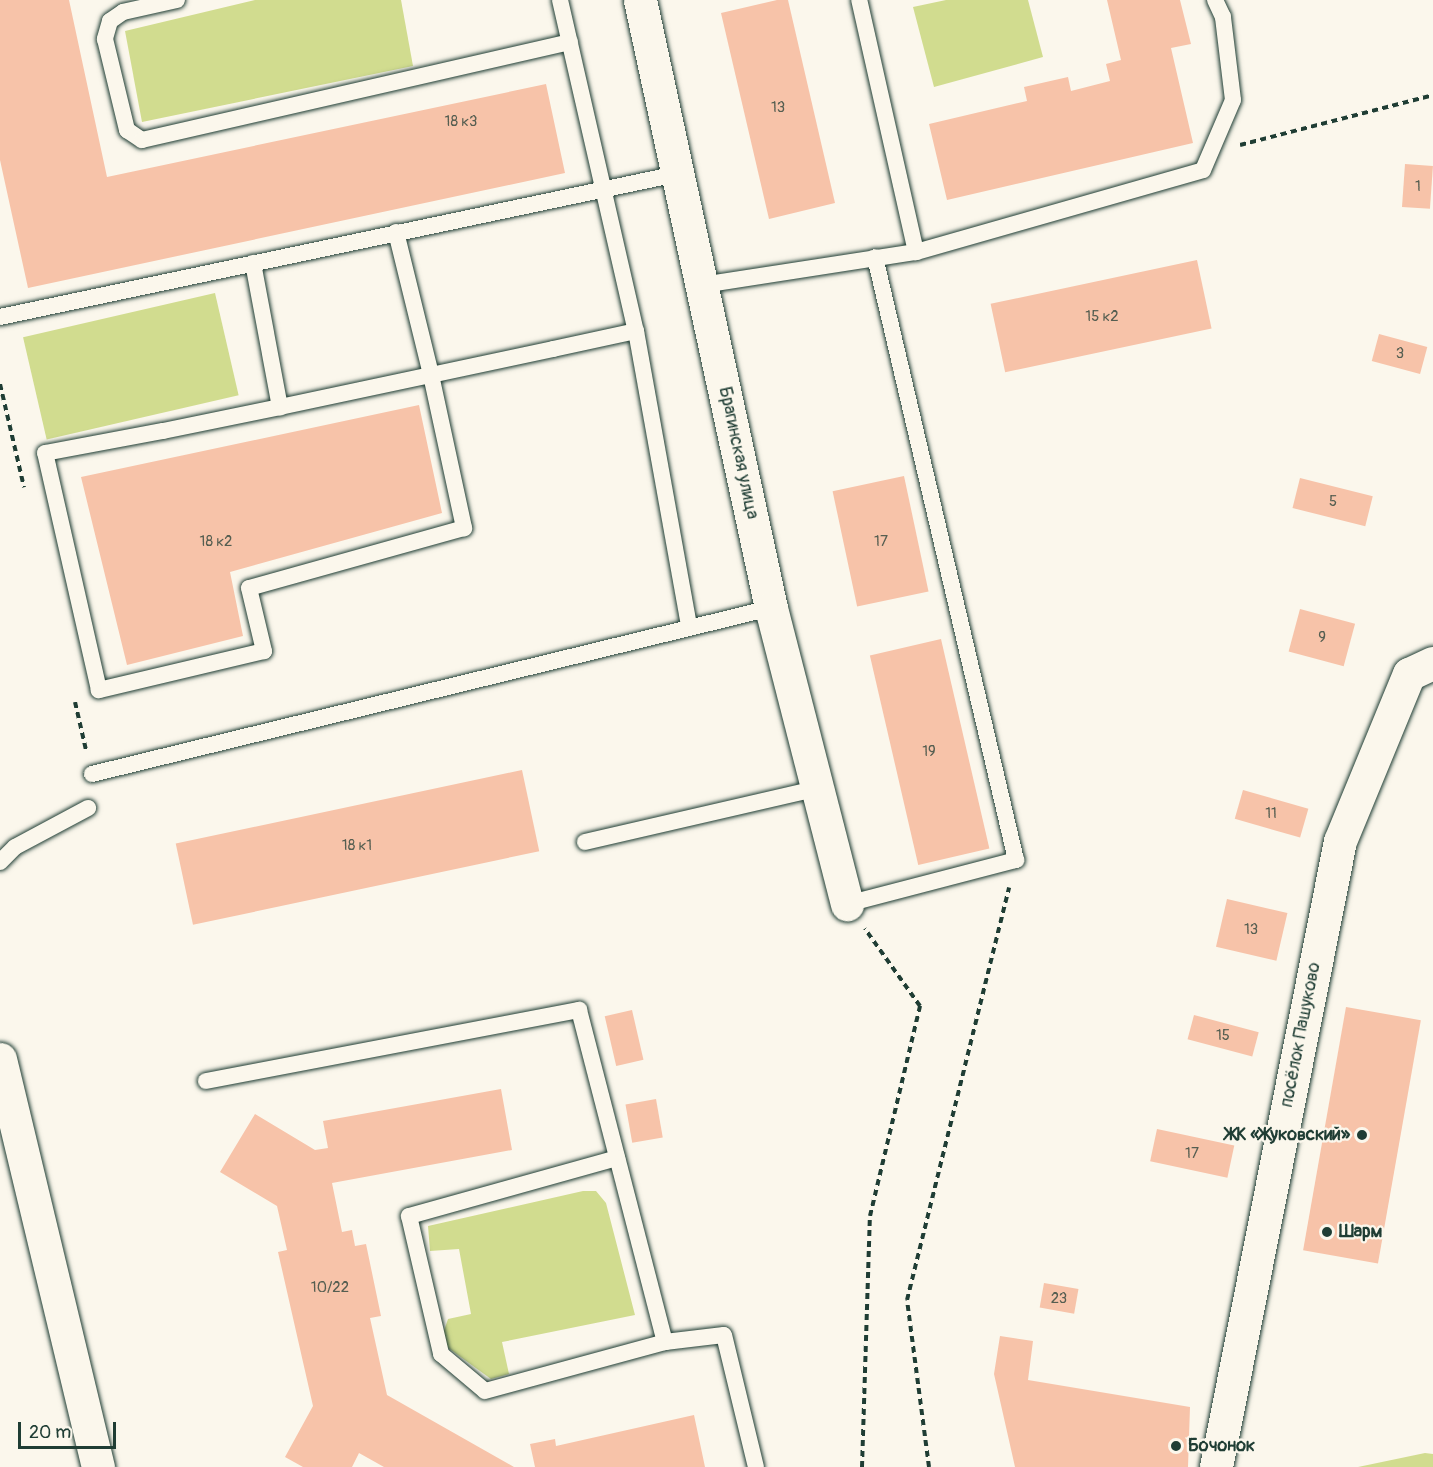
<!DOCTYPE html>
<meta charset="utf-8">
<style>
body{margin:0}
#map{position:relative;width:1433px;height:1467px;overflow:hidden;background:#fbf7ec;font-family:Pangolin,sans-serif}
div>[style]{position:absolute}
.green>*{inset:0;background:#d1dc8f;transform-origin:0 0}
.building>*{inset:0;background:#f7c3a9;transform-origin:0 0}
.path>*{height:4px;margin-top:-2px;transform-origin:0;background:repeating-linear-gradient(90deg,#1f3d34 0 6px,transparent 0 10.5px)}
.roads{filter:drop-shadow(0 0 2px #1f3d34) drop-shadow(0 0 2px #1f3d34)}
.lane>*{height:16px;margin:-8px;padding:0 8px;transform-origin:8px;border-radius:8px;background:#fbf7ec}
.street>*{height:33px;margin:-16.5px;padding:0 16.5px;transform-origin:16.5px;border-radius:16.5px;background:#fbf7ec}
.dots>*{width:16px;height:16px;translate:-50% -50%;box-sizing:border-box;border:3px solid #fbf7ec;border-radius:50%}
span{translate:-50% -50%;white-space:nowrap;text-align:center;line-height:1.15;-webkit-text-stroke:4.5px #fbf7ec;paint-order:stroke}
.number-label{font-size:15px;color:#555e51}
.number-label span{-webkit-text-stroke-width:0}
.street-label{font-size:18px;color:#1f3d34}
.poi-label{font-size:18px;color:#1f3d34;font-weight:700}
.right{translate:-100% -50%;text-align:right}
.left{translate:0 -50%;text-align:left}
.scale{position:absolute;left:18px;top:1422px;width:98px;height:27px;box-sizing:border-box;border:3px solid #1f3d34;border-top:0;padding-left:8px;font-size:18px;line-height:21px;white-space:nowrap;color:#1f3d34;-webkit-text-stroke:4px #fbf7ec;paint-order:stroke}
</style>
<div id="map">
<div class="green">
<div style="clip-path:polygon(255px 0,401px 0,413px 66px,142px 122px,125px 31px)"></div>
<div style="clip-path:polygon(946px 0,1028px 0,1043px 57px,934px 87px,913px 7px)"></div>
<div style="left:215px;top:293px;width:105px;height:197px;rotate:77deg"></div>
<div style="clip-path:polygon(583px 1191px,596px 1191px,606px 1203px,635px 1315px,502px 1342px,509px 1374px,491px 1379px,440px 1342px,448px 1319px,471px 1314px,459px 1249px,430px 1251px,428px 1226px)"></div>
<div style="clip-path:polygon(1425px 1453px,1433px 1454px,1433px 1467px,1358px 1467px)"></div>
</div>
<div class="building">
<div style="clip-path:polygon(0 0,69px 0,107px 177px,546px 84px,565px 173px,28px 288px,0 160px)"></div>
<div style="clip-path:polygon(777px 0,788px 0,835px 203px,769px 219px,721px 13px)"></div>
<div style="clip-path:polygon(1107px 0,1180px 0,1191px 44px,1171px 48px,1193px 143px,947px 200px,929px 124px,1027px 101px,1024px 87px,1068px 77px,1071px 91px,1110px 81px,1106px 64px,1121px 60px)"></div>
<div style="left:1405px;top:164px;width:28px;height:43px;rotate:4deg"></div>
<div style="left:1197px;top:260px;width:70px;height:211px;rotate:78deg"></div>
<div style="left:1379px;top:334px;width:50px;height:28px;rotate:15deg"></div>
<div style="clip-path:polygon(419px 405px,442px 513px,230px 572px,243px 636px,127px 665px,81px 477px)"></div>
<div style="left:904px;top:476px;width:118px;height:73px;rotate:78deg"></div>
<div style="left:1300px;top:478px;width:75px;height:31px;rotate:14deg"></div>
<div style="left:1300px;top:609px;width:57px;height:44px;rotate:15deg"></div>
<div style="left:941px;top:639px;width:215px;height:73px;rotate:77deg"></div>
<div style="left:522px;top:770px;width:83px;height:354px;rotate:78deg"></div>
<div style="left:1243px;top:790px;width:68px;height:30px;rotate:16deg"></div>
<div style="left:1227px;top:899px;width:62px;height:49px;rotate:13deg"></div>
<div style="left:1346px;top:1007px;width:76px;height:247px;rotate:10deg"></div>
<div style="left:632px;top:1010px;width:51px;height:28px;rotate:77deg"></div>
<div style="left:1194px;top:1015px;width:67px;height:25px;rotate:15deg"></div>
<div style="clip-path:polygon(501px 1089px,512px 1150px,332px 1183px,342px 1232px,352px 1230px,355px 1246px,366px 1244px,381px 1316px,370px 1318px,387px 1395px,514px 1467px,384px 1467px,359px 1453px,352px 1467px,303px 1467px,285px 1457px,313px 1406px,278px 1252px,287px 1250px,277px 1206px,220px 1172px,255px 1114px,315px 1150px,328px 1148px,323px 1121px)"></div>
<div style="left:656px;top:1099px;width:39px;height:31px;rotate:80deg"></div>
<div style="left:1157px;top:1129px;width:79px;height:33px;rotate:12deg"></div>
<div style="left:1044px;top:1283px;width:35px;height:25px;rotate:10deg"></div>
<div style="clip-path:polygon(1000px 1336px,1033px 1341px,1028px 1380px,1190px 1407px,1188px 1467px,1015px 1467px,994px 1374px)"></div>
<div style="clip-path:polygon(694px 1415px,705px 1467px,535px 1467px,530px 1444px,555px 1439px,556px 1446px)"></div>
</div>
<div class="path">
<div style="left:1240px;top:145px;width:199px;rotate:-14.5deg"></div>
<div style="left:0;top:384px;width:106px;rotate:76.9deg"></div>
<div style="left:75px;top:702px;width:49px;rotate:77.1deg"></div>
<div style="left:862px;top:1467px;width:251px;rotate:-88.2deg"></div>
<div style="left:870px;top:1216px;width:216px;rotate:-76.6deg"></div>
<div style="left:920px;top:1006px;width:95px;rotate:-125.5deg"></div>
<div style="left:929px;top:1467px;width:168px;rotate:-97.5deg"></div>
<div style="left:907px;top:1300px;width:425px;rotate:-76.1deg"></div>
</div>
<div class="roads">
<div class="lane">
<div style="left:177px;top:0;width:55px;rotate:167.5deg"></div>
<div style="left:123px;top:12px;width:16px;rotate:145deg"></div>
<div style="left:110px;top:21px;width:19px;rotate:106deg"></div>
<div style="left:105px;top:39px;width:94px;rotate:76.4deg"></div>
<div style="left:127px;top:130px;width:18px;rotate:34deg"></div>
<div style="left:142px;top:140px;width:439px;rotate:-12.9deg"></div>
<div style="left:560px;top:0;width:340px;rotate:77.1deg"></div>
<div style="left:636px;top:331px;width:300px;rotate:79.8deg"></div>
<div style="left:396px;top:232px;width:147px;rotate:76.2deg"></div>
<div style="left:431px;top:375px;width:157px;rotate:77.8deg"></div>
<div style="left:464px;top:528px;width:223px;rotate:164.4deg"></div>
<div style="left:249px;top:588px;width:65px;rotate:76.6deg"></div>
<div style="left:264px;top:651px;width:170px;rotate:166.7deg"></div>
<div style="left:99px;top:690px;width:243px;rotate:-102.8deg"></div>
<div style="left:45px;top:453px;width:120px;rotate:-10.6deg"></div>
<div style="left:163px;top:431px;width:119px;rotate:-11.6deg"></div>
<div style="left:280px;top:407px;width:154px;rotate:-12deg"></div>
<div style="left:431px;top:375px;width:125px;rotate:-12deg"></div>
<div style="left:553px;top:349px;width:85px;rotate:-12.2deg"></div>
<div style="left:916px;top:252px;width:298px;rotate:-15.9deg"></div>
<div style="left:1203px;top:170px;width:76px;rotate:-66.8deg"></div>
<div style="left:1233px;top:100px;width:84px;rotate:-96.9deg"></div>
<div style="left:1223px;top:17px;width:19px;rotate:-115deg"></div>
<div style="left:253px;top:263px;width:147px;rotate:79.4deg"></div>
<div style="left:702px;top:285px;width:217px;rotate:-8.8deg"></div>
<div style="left:916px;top:252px;width:258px;rotate:-102.7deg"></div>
<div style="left:0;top:317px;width:692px;rotate:-11.93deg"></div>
<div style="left:92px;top:774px;width:699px;rotate:-13.74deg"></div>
<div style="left:585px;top:842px;width:239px;rotate:-13deg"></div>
<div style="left:0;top:862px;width:21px;rotate:-45deg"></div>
<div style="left:15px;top:847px;width:83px;rotate:-28.1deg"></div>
<div style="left:847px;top:904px;width:175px;rotate:-14.6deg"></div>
<div style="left:1016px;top:860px;width:619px;rotate:-103.16deg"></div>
<div style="left:206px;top:1081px;width:380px;rotate:-10.8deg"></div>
<div style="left:579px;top:1010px;width:343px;rotate:75.5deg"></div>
<div style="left:665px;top:1342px;width:59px;rotate:-6.8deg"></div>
<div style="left:724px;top:1335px;width:136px;rotate:76.4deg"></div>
<div style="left:617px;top:1158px;width:216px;rotate:164.4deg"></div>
<div style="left:409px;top:1216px;width:142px;rotate:76.9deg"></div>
<div style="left:441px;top:1354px;width:57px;rotate:40.1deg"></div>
<div style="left:485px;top:1391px;width:187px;rotate:-15.2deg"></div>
</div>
<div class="street">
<div style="left:640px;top:0;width:622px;rotate:77.84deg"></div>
<div style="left:771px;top:608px;width:306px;rotate:75.6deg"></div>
<div style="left:0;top:1059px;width:420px;rotate:76.5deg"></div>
<div style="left:1216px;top:1467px;width:638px;rotate:-78.8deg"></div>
<div style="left:1340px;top:841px;width:181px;rotate:-67.6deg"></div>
<div style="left:1409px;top:674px;width:26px;rotate:-25deg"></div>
</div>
</div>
<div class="dots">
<div style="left:1362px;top:1135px;background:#1f3d34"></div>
<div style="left:1327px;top:1232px;background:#1f3d34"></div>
<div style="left:1176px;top:1446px;background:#1f3d34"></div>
</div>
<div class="number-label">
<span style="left:778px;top:108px">13</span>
<span style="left:461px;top:122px">18 к3</span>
<span style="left:1418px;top:187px">1</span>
<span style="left:1102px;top:317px">15 к2</span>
<span style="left:1400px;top:354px">3</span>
<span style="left:1333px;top:502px">5</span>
<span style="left:216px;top:542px">18 к2</span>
<span style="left:881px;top:542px">17</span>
<span style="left:1322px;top:638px">9</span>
<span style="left:929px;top:752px">19</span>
<span style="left:1271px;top:814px">11</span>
<span style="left:357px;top:846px">18 к1</span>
<span style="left:1251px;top:930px">13</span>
<span style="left:1223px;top:1036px">15</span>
<span style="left:1192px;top:1154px">17</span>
<span style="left:330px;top:1288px">10/22</span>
<span style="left:1059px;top:1299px">23</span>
</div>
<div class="street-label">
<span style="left:738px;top:453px;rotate:78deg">Брагинская улица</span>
<span style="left:1301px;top:1035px;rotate:-79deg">посёлок Пашуково</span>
</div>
<div class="poi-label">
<span class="right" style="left:1350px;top:1135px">ЖК «Жуковский»</span>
<span class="left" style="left:1339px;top:1232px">Шарм</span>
<span class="left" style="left:1188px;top:1446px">Бочонок</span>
</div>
<div class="scale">20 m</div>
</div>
